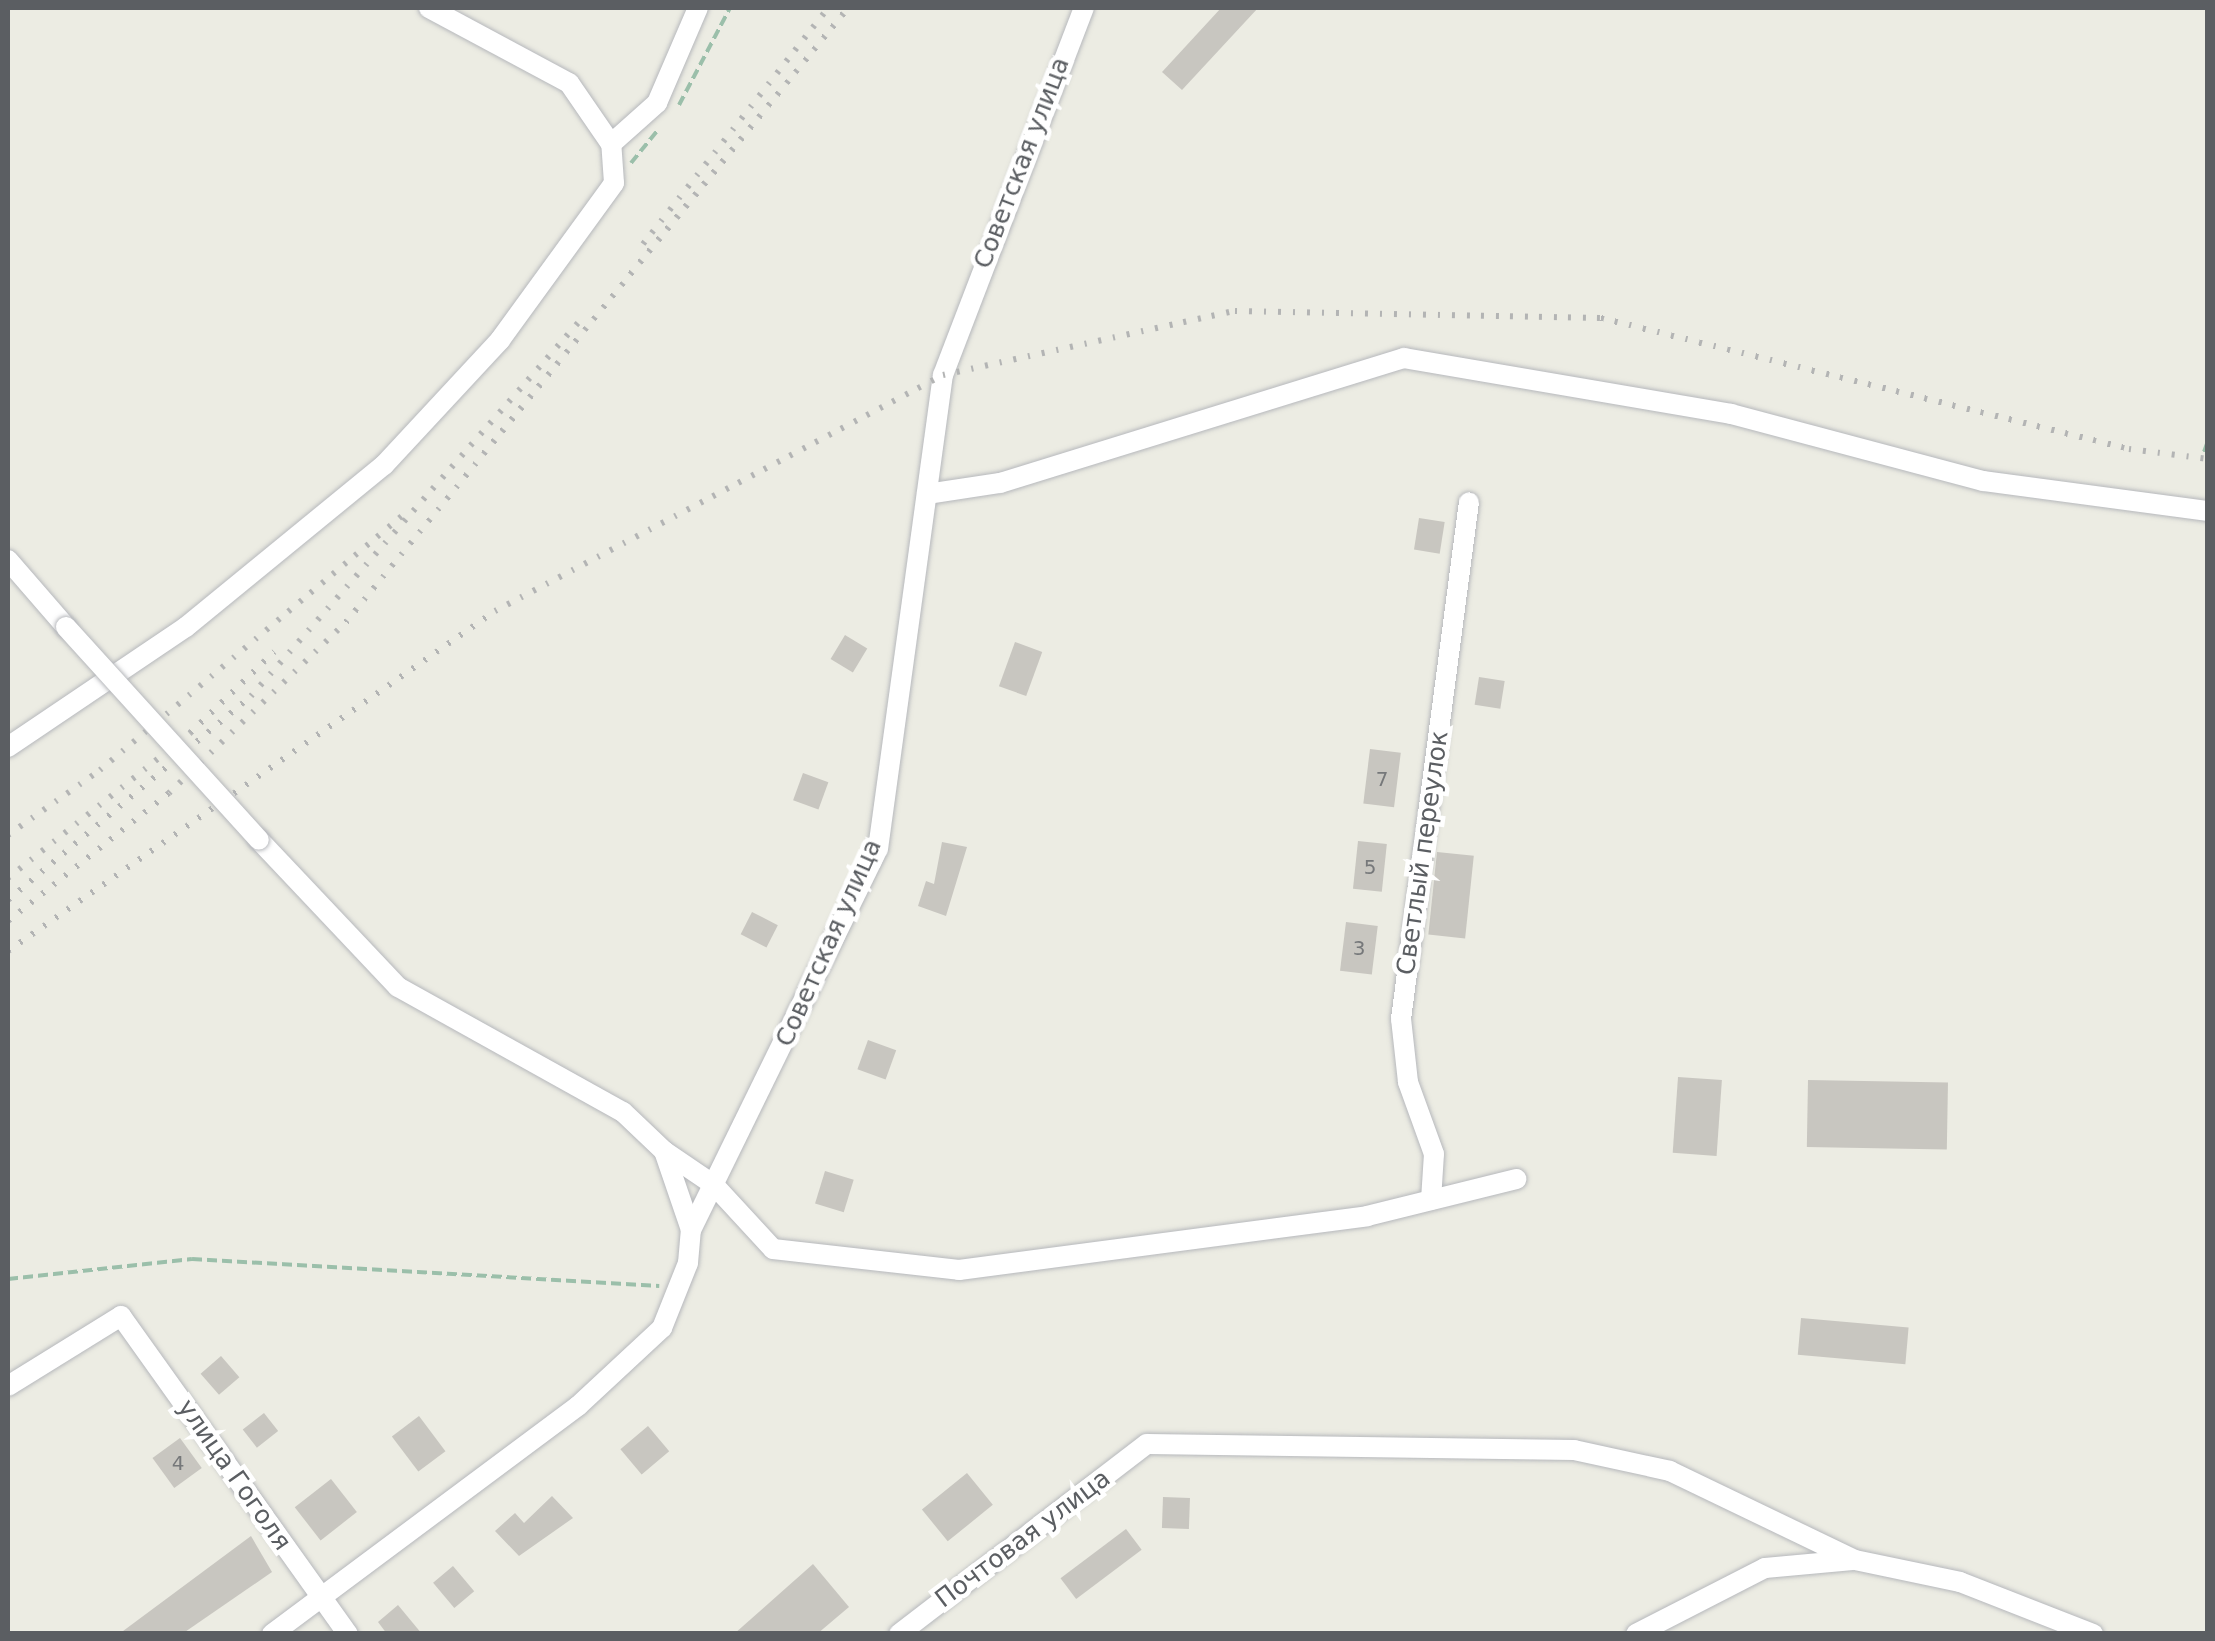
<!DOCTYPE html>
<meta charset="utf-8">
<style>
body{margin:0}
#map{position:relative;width:2215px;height:1641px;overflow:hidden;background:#ecece3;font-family:"DejaVu Sans",sans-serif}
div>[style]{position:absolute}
.building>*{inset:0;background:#c8c6c0;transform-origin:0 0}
.path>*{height:4px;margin-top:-2px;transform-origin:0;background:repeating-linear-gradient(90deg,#9bbfaa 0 10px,transparent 0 15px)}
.roads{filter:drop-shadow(0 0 2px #b6b8bc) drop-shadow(0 0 2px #b6b8bc)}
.minor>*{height:20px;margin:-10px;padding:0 10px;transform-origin:10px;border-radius:10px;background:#fff}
.rail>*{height:6px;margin-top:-3px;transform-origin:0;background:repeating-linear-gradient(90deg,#b3b4b4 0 2.5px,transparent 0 14.5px)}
.bridges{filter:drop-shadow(0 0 2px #b6b8bc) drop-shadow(0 0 2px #b6b8bc)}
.minor-bridge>*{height:20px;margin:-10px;padding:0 10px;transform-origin:10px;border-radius:10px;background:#fff}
span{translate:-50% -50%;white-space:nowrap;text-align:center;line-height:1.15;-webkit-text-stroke:9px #fff;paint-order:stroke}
.number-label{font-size:20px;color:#76787a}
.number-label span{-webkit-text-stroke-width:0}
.street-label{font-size:25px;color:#5b5e62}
.frame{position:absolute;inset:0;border:10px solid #5b5e62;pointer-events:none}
</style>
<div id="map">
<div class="building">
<div style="clip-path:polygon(1221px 8px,1258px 8px,1182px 90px,1162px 72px)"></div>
<div style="left:1419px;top:518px;width:26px;height:32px;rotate:9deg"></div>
<div style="left:845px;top:635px;width:26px;height:28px;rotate:31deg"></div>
<div style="left:1015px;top:642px;width:29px;height:47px;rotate:20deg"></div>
<div style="left:1479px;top:677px;width:26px;height:28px;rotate:9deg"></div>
<div style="left:1370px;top:749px;width:31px;height:55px;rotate:7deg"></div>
<div style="left:803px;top:773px;width:27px;height:29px;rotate:20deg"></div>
<div style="left:1358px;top:841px;width:29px;height:48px;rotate:6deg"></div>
<div style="clip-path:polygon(942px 842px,967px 847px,946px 916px,918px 906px,926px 881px,934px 884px)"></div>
<div style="left:1437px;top:852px;width:37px;height:83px;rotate:6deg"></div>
<div style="left:752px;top:912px;width:29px;height:25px;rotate:27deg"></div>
<div style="left:1346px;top:922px;width:32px;height:49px;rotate:7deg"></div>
<div style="left:868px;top:1040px;width:30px;height:31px;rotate:20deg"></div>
<div style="left:1678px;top:1077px;width:44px;height:76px;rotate:4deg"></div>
<div style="left:1808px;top:1080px;width:140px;height:67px;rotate:1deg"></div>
<div style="left:825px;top:1171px;width:30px;height:34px;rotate:17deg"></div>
<div style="left:1801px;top:1318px;width:108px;height:37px;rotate:5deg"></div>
<div style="left:221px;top:1356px;width:28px;height:27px;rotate:49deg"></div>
<div style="left:264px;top:1413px;width:23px;height:27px;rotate:52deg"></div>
<div style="left:419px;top:1416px;width:44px;height:34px;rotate:53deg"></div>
<div style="left:648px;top:1426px;width:33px;height:36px;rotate:50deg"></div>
<div style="left:180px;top:1438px;width:37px;height:34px;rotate:54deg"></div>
<div style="left:967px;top:1473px;width:41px;height:58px;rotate:51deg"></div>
<div style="left:331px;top:1479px;width:42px;height:46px;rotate:52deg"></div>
<div style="clip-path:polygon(552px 1496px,573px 1518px,519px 1556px,495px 1531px,515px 1513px,524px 1523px)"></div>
<div style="left:1163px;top:1497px;width:27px;height:31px;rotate:2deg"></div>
<div style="left:1126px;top:1529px;width:26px;height:82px;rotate:53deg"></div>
<div style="clip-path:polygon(251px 1536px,272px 1572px,182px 1634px,119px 1634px)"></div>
<div style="clip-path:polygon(813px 1564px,849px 1607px,817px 1634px,734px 1634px)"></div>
<div style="left:453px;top:1566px;width:33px;height:26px;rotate:50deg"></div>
<div style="clip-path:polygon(398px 1605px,422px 1634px,387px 1634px,378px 1622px)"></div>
</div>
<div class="path">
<div style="left:679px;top:105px;width:110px;rotate:-62.3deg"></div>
<div style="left:631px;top:163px;width:41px;rotate:-50.9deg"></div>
<div style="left:2204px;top:452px;width:12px;rotate:-70deg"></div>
<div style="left:8px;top:1279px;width:185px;rotate:-6.2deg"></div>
<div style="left:192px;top:1259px;width:468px;rotate:3.3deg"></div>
</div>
<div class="roads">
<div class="minor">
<div style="left:611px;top:144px;width:62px;rotate:-41.7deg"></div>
<div style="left:657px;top:103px;width:103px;rotate:-66.7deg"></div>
<div style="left:927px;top:494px;width:74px;rotate:-8.6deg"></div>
<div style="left:1000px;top:483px;width:423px;rotate:-17.2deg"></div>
<div style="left:1404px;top:358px;width:332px;rotate:9.7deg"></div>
<div style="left:1731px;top:414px;width:261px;rotate:14.9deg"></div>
<div style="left:1983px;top:481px;width:227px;rotate:7.6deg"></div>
<div style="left:8px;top:560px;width:89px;rotate:49.1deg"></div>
<div style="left:8px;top:747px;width:215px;rotate:-34deg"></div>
<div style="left:186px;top:627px;width:256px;rotate:-39.3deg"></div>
<div style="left:384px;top:465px;width:171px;rotate:-47.1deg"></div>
<div style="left:500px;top:340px;width:194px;rotate:-54deg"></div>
<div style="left:614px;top:183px;width:39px;rotate:-94deg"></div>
<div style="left:611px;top:144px;width:74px;rotate:-124.5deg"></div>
<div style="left:569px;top:83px;width:159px;rotate:-151.8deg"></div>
<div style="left:259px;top:840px;width:202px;rotate:46.6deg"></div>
<div style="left:398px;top:987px;width:257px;rotate:29.1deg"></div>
<div style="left:623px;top:1112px;width:57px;rotate:43.6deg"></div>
<div style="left:664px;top:1151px;width:83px;rotate:71.1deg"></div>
<div style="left:664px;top:1151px;width:60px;rotate:34.2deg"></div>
<div style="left:714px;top:1185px;width:87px;rotate:47.3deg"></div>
<div style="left:773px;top:1249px;width:187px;rotate:6.4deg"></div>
<div style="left:959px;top:1270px;width:412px;rotate:-7.5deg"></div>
<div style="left:1367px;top:1216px;width:154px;rotate:-13.9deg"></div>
<div style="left:1431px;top:1200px;width:46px;rotate:-86.3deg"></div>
<div style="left:1434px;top:1154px;width:77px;rotate:-109.9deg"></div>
<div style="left:1408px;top:1082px;width:63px;rotate:-96.3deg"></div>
<div style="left:1401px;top:1019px;width:521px;rotate:-82.51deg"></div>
<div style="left:8px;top:1386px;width:133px;rotate:-31.8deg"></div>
<div style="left:121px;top:1316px;width:391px;rotate:54.5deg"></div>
<div style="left:272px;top:1634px;width:382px;rotate:-36.7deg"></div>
<div style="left:578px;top:1406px;width:115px;rotate:-42.9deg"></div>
<div style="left:662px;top:1328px;width:70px;rotate:-68.2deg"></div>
<div style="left:688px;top:1263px;width:33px;rotate:-85deg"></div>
<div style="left:691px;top:1230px;width:424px;rotate:-63.9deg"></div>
<div style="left:878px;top:849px;width:478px;rotate:-82.2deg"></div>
<div style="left:943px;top:375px;width:393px;rotate:-69deg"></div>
<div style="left:899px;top:1634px;width:312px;rotate:-37.5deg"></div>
<div style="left:1147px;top:1444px;width:427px;rotate:0.8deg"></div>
<div style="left:1574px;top:1450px;width:98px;rotate:12.3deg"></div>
<div style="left:1670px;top:1471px;width:205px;rotate:25.7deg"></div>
<div style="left:1855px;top:1560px;width:107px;rotate:11.8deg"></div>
<div style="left:1960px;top:1582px;width:143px;rotate:21.4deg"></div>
<div style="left:1636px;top:1634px;width:145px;rotate:-27.1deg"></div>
<div style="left:1765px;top:1568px;width:88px;rotate:-5.2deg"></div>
</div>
</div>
<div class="rail">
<div style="left:643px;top:244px;width:300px;rotate:-51.9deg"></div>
<div style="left:8px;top:835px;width:113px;rotate:-35.2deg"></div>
<div style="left:100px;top:770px;width:396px;rotate:-40.1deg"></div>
<div style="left:8px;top:878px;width:233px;rotate:-38.5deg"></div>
<div style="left:190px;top:733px;width:117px;rotate:-44deg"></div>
<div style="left:8px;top:900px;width:317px;rotate:-40deg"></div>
<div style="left:251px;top:696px;width:504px;rotate:-48.78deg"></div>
<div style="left:8px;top:921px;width:206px;rotate:-38.5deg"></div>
<div style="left:169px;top:793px;width:246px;rotate:-44deg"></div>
<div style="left:346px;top:622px;width:793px;rotate:-50.73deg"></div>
<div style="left:8px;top:951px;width:594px;rotate:-34.92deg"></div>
<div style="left:495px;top:611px;width:506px;rotate:-27.78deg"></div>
<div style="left:943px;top:375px;width:299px;rotate:-12.4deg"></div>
<div style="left:1235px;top:311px;width:366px;rotate:1.1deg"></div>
<div style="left:1601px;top:318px;width:544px;rotate:13.93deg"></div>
<div style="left:2129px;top:449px;width:80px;rotate:7.2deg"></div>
</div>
<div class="bridges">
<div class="minor-bridge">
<div style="left:66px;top:627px;width:287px;rotate:47.8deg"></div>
</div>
</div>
<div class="number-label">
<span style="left:1382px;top:779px">7</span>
<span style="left:1370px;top:867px">5</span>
<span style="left:1359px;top:948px">3</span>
<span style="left:178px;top:1463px">4</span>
</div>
<div class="street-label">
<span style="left:1022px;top:163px;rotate:-69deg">Советская улица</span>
<span style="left:1423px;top:853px;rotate:-82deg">Светлый переулок</span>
<span style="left:829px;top:943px;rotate:-66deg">Советская улица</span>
<span style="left:234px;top:1475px;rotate:55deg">улица Гоголя</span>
<span style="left:1023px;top:1539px;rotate:-37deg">Почтовая улица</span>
</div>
<div class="frame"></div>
</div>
